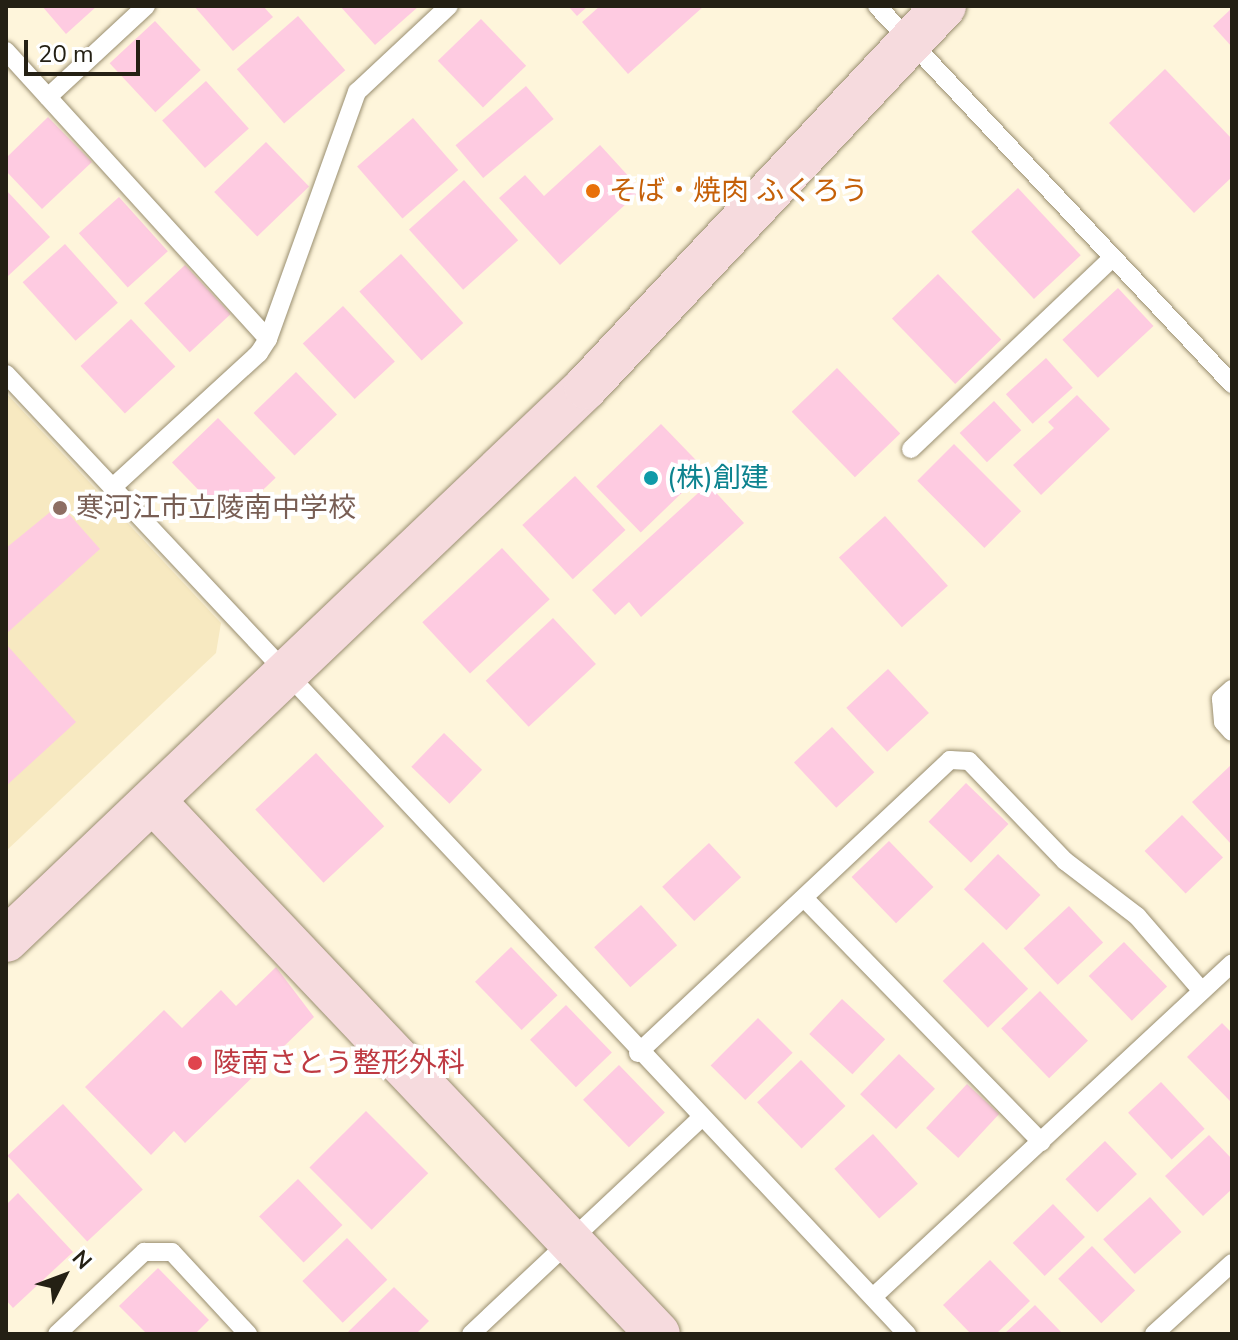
<!DOCTYPE html>
<meta charset="utf-8">
<style>
body{margin:0}
#map{position:relative;width:1238px;height:1340px;overflow:hidden;background:#fef5db;font-family:"Nunito Sans","Noto Sans JP",sans-serif}
div>[style]{position:absolute}
.built>*{inset:0;background:#f7e9c1}
.building>*{inset:0;background:#fecbe1;transform-origin:0 0}
.roads{filter:drop-shadow(0 0 2px #998e70) drop-shadow(0 0 2px #998e70)}
.lane>*{height:18px;margin:-9px;padding:0 9px;transform-origin:9px;border-radius:9px;background:#fff}
.secondary>*{height:44px;margin:-22px;padding:0 22px;transform-origin:22px;border-radius:22px;background:#f6dbde}
.dots>*{width:22px;height:22px;translate:-50% -50%;box-sizing:border-box;border:4px solid #fff;border-radius:50%}
span{translate:-50% -50%;white-space:nowrap;text-align:center;line-height:1.15;-webkit-text-stroke:8px #fff;paint-order:stroke}
.food-label{font-size:28px;color:#c56008}
.left{translate:0 -50%;text-align:left}
.culture-label{font-size:28px;color:#0d838f}
.education-label{font-size:28px;color:#785e54}
.health-label{font-size:28px;color:#be3a42}
.frame{position:absolute;inset:0;border:8px solid #242014;pointer-events:none}
.north{position:absolute;left:24px;top:1236px;width:80px;height:80px;-webkit-text-stroke:6px #fff;paint-order:stroke;rotate:48deg;font-size:22px;font-weight:700;line-height:32px;text-align:center;color:#242014}
.north::after{content:'';display:block;margin:auto;width:28px;height:36px;background:#242014;clip-path:polygon(50% 0,100% 100%,50% 72%,0 100%)}
.scale{position:absolute;left:24px;top:40px;width:116px;height:36px;box-sizing:border-box;border:4px solid #242014;border-top:0;padding-left:10px;font-size:24px;line-height:28px;white-space:nowrap;color:#242014;-webkit-text-stroke:6px #fff;paint-order:stroke}
</style>
<div id="map">
<div class="built">
<div style="clip-path:polygon(6px 393px,221px 623px,216px 653px,6px 851px)"></div>
</div>
<div class="building">
<div style="clip-path:polygon(42px 6px,97px 6px,66px 34px)"></div>
<div style="clip-path:polygon(194px 6px,263px 6px,273px 17px,233px 51px)"></div>
<div style="clip-path:polygon(340px 6px,419px 6px,375px 45px)"></div>
<div style="clip-path:polygon(568px 6px,588px 6px,577px 16px)"></div>
<div style="clip-path:polygon(600px 6px,704px 6px,628px 74px,582px 22px)"></div>
<div style="clip-path:polygon(1232px 8px,1232px 47px,1213px 26px)"></div>
<div style="left:298px;top:16px;width:72px;height:81px;rotate:49deg"></div>
<div style="left:481px;top:19px;width:65px;height:60px;rotate:46deg"></div>
<div style="left:155px;top:21px;width:67px;height:62px;rotate:47deg"></div>
<div style="clip-path:polygon(1165px 69px,1232px 139px,1232px 177px,1194px 213px,1109px 123px)"></div>
<div style="left:206px;top:81px;width:64px;height:59px;rotate:48deg"></div>
<div style="left:526px;top:86px;width:43px;height:92px;rotate:50deg"></div>
<div style="clip-path:polygon(48px 117px,92px 162px,42px 209px,6px 171px,6px 158px)"></div>
<div style="left:413px;top:118px;width:69px;height:74px;rotate:49deg"></div>
<div style="left:266px;top:142px;width:62px;height:72px;rotate:46deg"></div>
<div style="clip-path:polygon(600px 145px,641px 190px,560px 265px,499px 198px,525px 175px,544px 196px)"></div>
<div style="left:464px;top:180px;width:81px;height:74px;rotate:48deg"></div>
<div style="left:1018px;top:188px;width:92px;height:64px;rotate:47deg"></div>
<div style="clip-path:polygon(6px 190px,50px 237px,8px 276px,6px 275px)"></div>
<div style="left:119px;top:197px;width:73px;height:54px;rotate:48deg"></div>
<div style="left:65px;top:244px;width:79px;height:57px;rotate:48deg"></div>
<div style="left:401px;top:254px;width:93px;height:56px;rotate:48deg"></div>
<div style="left:185px;top:265px;width:67px;height:56px;rotate:47deg"></div>
<div style="left:938px;top:274px;width:91px;height:64px;rotate:46deg"></div>
<div style="left:1118px;top:288px;width:52px;height:76px;rotate:47deg"></div>
<div style="left:343px;top:306px;width:76px;height:55px;rotate:47deg"></div>
<div style="left:131px;top:319px;width:65px;height:69px;rotate:47deg"></div>
<div style="left:1046px;top:358px;width:40px;height:54px;rotate:48deg"></div>
<div style="left:837px;top:368px;width:91px;height:63px;rotate:46deg"></div>
<div style="left:296px;top:372px;width:59px;height:59px;rotate:46deg"></div>
<div style="clip-path:polygon(1077px 395px,1110px 429px,1041px 495px,1013px 465px,1054px 428px,1048px 422px)"></div>
<div style="left:994px;top:401px;width:40px;height:47px;rotate:47deg"></div>
<div style="left:218px;top:418px;width:83px;height:64px;rotate:46deg"></div>
<div style="left:661px;top:424px;width:64px;height:90px;rotate:46deg"></div>
<div style="left:954px;top:444px;width:95px;height:52px;rotate:45deg"></div>
<div style="left:575px;top:476px;width:74px;height:72px;rotate:47deg"></div>
<div style="clip-path:polygon(708px 484px,744px 523px,641px 617px,629px 602px,615px 615px,592px 590px)"></div>
<div style="clip-path:polygon(60px 504px,100px 549px,6px 634px,6px 548px)"></div>
<div style="left:885px;top:516px;width:94px;height:62px;rotate:48deg"></div>
<div style="left:502px;top:548px;width:70px;height:109px;rotate:47deg"></div>
<div style="left:553px;top:618px;width:63px;height:92px;rotate:47deg"></div>
<div style="clip-path:polygon(6px 644px,76px 722px,6px 786px)"></div>
<div style="left:888px;top:669px;width:60px;height:57px;rotate:47deg"></div>
<div style="left:832px;top:727px;width:62px;height:52px;rotate:47deg"></div>
<div style="left:444px;top:733px;width:53px;height:47px;rotate:44deg"></div>
<div style="left:316px;top:753px;width:100px;height:83px;rotate:47deg"></div>
<div style="clip-path:polygon(1232px 764px,1232px 845px,1192px 802px)"></div>
<div style="left:966px;top:783px;width:59px;height:54px;rotate:44deg"></div>
<div style="left:1182px;top:815px;width:59px;height:52px;rotate:46deg"></div>
<div style="left:889px;top:841px;width:64px;height:52px;rotate:46deg"></div>
<div style="left:709px;top:843px;width:47px;height:64px;rotate:47deg"></div>
<div style="left:998px;top:854px;width:59px;height:49px;rotate:44deg"></div>
<div style="left:641px;top:905px;width:54px;height:63px;rotate:48deg"></div>
<div style="left:1069px;top:906px;width:50px;height:62px;rotate:47deg"></div>
<div style="left:983px;top:942px;width:65px;height:56px;rotate:46deg"></div>
<div style="left:1124px;top:942px;width:62px;height:49px;rotate:46deg"></div>
<div style="left:511px;top:947px;width:67px;height:50px;rotate:46deg"></div>
<div style="clip-path:polygon(276px 967px,314px 1017px,185px 1143px,174px 1131px,151px 1155px,85px 1087px,164px 1010px,182px 1028px,221px 990px,236px 1006px)"></div>
<div style="left:1040px;top:991px;width:69px;height:54px;rotate:46deg"></div>
<div style="left:842px;top:999px;width:59px;height:48px;rotate:43deg"></div>
<div style="left:566px;top:1005px;width:66px;height:50px;rotate:46deg"></div>
<div style="left:758px;top:1018px;width:49px;height:67px;rotate:45deg"></div>
<div style="clip-path:polygon(1222px 1023px,1232px 1033px,1230px 1101px,1187px 1057px)"></div>
<div style="left:899px;top:1054px;width:50px;height:56px;rotate:44deg"></div>
<div style="left:801px;top:1060px;width:64px;height:61px;rotate:46deg"></div>
<div style="left:619px;top:1065px;width:66px;height:50px;rotate:46deg"></div>
<div style="left:1161px;top:1082px;width:64px;height:45px;rotate:47deg"></div>
<div style="left:967px;top:1084px;width:44px;height:60px;rotate:43deg"></div>
<div style="left:63px;top:1104px;width:117px;height:76px;rotate:47deg"></div>
<div style="left:366px;top:1111px;width:88px;height:80px;rotate:45deg"></div>
<div style="left:873px;top:1134px;width:67px;height:52px;rotate:48deg"></div>
<div style="clip-path:polygon(1209px 1135px,1232px 1159px,1232px 1189px,1203px 1216px,1165px 1176px)"></div>
<div style="left:1105px;top:1141px;width:46px;height:55px;rotate:46deg"></div>
<div style="left:298px;top:1179px;width:64px;height:54px;rotate:46deg"></div>
<div style="clip-path:polygon(18px 1193px,73px 1252px,13px 1308px,6px 1300px,6px 1205px)"></div>
<div style="left:1150px;top:1197px;width:47px;height:63px;rotate:48deg"></div>
<div style="left:1053px;top:1204px;width:46px;height:56px;rotate:46deg"></div>
<div style="left:347px;top:1238px;width:58px;height:62px;rotate:46deg"></div>
<div style="left:1092px;top:1246px;width:62px;height:47px;rotate:46deg"></div>
<div style="clip-path:polygon(990px 1260px,1030px 1301px,996px 1334px,971px 1334px,943px 1305px)"></div>
<div style="clip-path:polygon(158px 1268px,209px 1320px,195px 1334px,147px 1334px,119px 1306px)"></div>
<div style="clip-path:polygon(394px 1287px,429px 1321px,416px 1334px,346px 1334px)"></div>
<div style="clip-path:polygon(1035px 1305px,1063px 1334px,1004px 1334px)"></div>
</div>
<div class="roads">
<div class="lane">
<div style="left:877px;top:6px;width:519px;rotate:46.8deg"></div>
<div style="left:6px;top:51px;width:389px;rotate:47.7deg"></div>
<div style="left:268px;top:339px;width:17px;rotate:123deg"></div>
<div style="left:259px;top:353px;width:198px;rotate:137.5deg"></div>
<div style="left:48px;top:97px;width:134px;rotate:-42.9deg"></div>
<div style="left:268px;top:339px;width:263px;rotate:-70.2deg"></div>
<div style="left:357px;top:92px;width:126px;rotate:-43.1deg"></div>
<div style="left:6px;top:374px;width:1317px;rotate:46.82deg"></div>
<div style="left:911px;top:449px;width:277px;rotate:-43.5deg"></div>
<div style="left:1232px;top:689px;width:15px;rotate:138deg"></div>
<div style="left:1221px;top:699px;width:23px;rotate:85deg"></div>
<div style="left:1223px;top:722px;width:13px;rotate:48deg"></div>
<div style="left:805px;top:899px;width:339px;rotate:45.8deg"></div>
<div style="left:638px;top:1053px;width:428px;rotate:-43.2deg"></div>
<div style="left:950px;top:760px;width:19px;rotate:3deg"></div>
<div style="left:969px;top:761px;width:139px;rotate:46.2deg"></div>
<div style="left:1065px;top:861px;width:91px;rotate:37.4deg"></div>
<div style="left:1137px;top:916px;width:99px;rotate:49.1deg"></div>
<div style="left:873px;top:1297px;width:490px;rotate:-42.9deg"></div>
<div style="left:57px;top:1334px;width:120px;rotate:-43.3deg"></div>
<div style="left:144px;top:1252px;width:28px"></div>
<div style="left:172px;top:1252px;width:112px;rotate:47.2deg"></div>
<div style="left:471px;top:1334px;width:316px;rotate:-43.2deg"></div>
<div style="left:1154px;top:1334px;width:105px;rotate:-42.3deg"></div>
</div>
<div class="secondary">
<div style="left:153px;top:801px;width:734px;rotate:46.55deg"></div>
<div style="left:6px;top:940px;width:801px;rotate:-43.63deg"></div>
<div style="left:586px;top:387px;width:523px;rotate:-46.78deg"></div>
</div>
</div>
<div class="dots">
<div style="left:593px;top:191px;background:#e8710a"></div>
<div style="left:651px;top:478px;background:#0f9aa8"></div>
<div style="left:60px;top:508px;background:#8d6e63"></div>
<div style="left:195px;top:1063px;background:#e0444e"></div>
</div>
<div class="food-label">
<span class="left" style="left:609px;top:191px">そば・焼肉 ふくろう</span>
</div>
<div class="culture-label">
<span class="left" style="left:667px;top:478px">(株)創建</span>
</div>
<div class="education-label">
<span class="left" style="left:76px;top:508px">寒河江市立陵南中学校</span>
</div>
<div class="health-label">
<span class="left" style="left:213px;top:1063px">陵南さとう整形外科</span>
</div>
<div class="frame"></div>
<div class="north">N</div>
<div class="scale">20 m</div>
</div>
